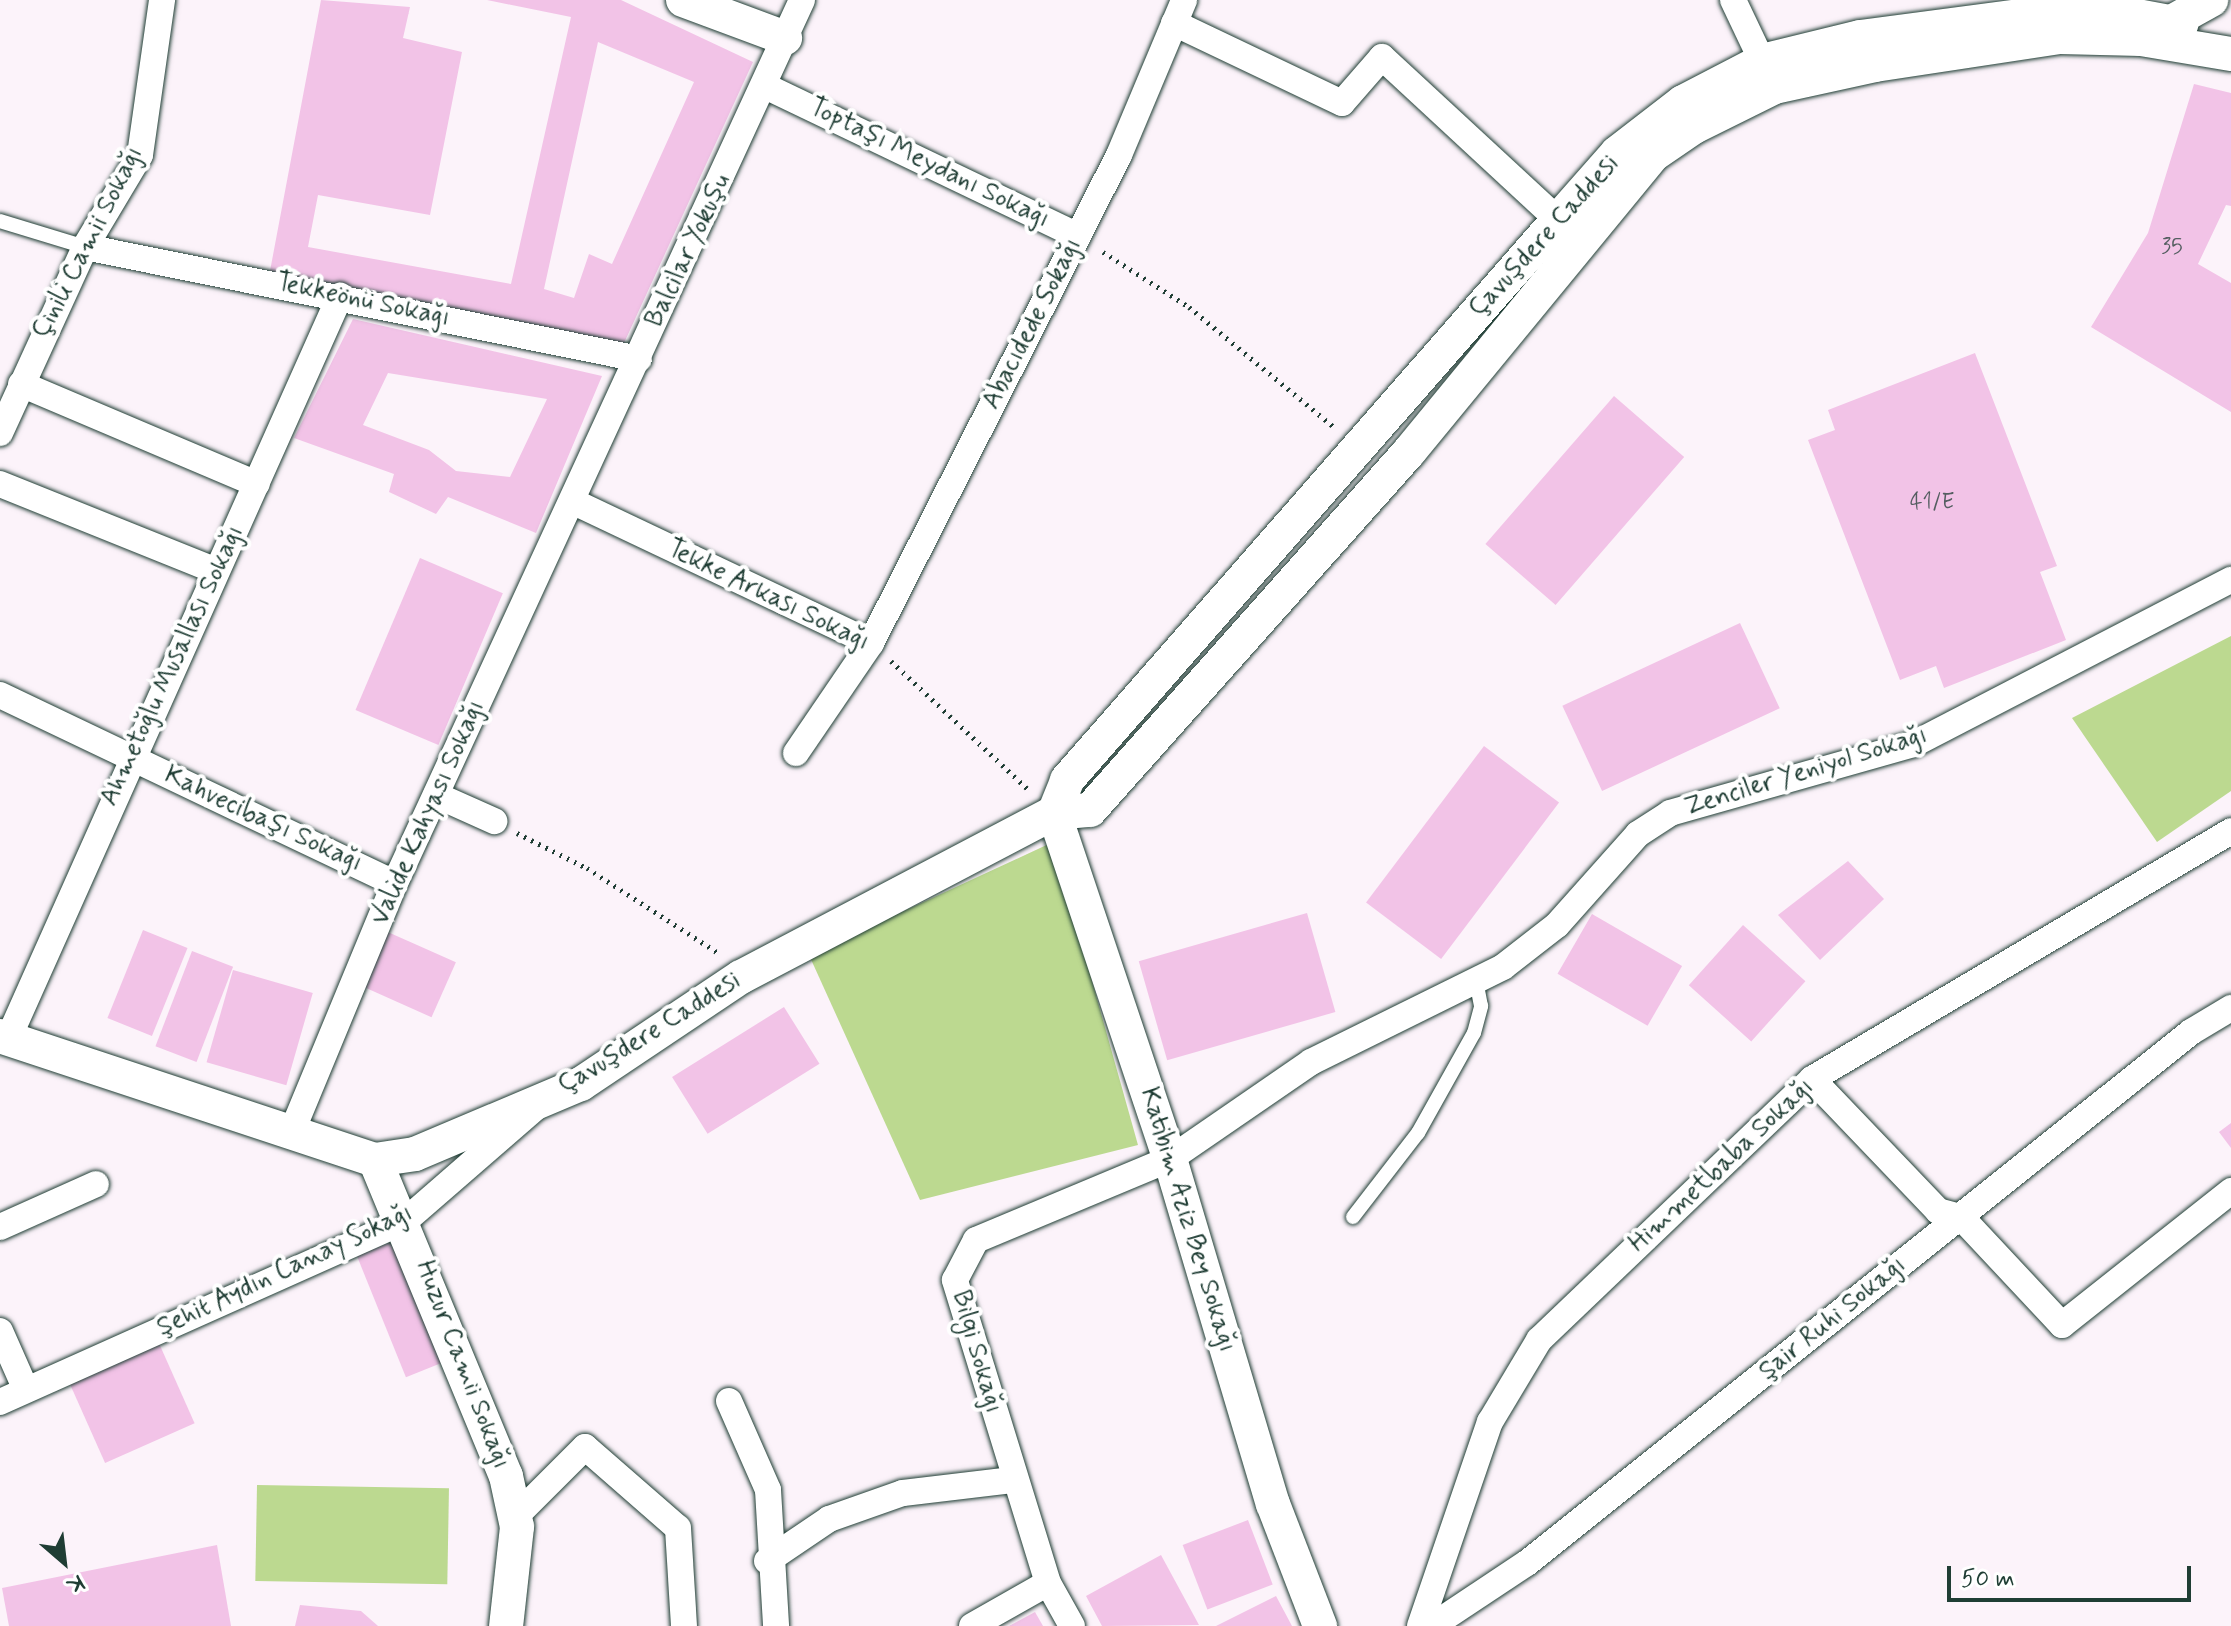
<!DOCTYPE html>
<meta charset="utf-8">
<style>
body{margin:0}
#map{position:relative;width:2231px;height:1626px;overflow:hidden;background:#fcf3fa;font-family:Mynerve,sans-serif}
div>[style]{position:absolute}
.green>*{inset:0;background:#bcd990;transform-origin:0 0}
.building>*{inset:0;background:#f2c3e7;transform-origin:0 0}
.path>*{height:5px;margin-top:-2.5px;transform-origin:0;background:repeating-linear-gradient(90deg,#1f3d34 0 2px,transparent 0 8px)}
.roads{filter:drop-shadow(0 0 2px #1f3d34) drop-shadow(0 0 2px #1f3d34)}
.service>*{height:14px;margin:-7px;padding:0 7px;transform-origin:7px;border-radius:7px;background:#fff}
.minor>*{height:26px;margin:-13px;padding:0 13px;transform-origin:13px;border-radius:13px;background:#fff}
.tertiary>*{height:34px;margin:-17px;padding:0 17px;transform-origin:17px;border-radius:17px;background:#fff}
span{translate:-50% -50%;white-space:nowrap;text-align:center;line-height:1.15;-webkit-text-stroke:8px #fff;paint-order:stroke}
.number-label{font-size:22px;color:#545e61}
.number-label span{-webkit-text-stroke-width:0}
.street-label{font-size:26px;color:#1f3d34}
.north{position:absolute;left:24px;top:1522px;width:80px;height:80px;-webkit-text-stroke:6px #fff;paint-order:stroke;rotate:152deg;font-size:22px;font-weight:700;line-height:32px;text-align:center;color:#1f3d34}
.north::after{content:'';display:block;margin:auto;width:28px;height:36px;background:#1f3d34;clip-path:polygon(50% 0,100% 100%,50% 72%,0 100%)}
.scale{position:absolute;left:1947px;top:1566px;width:244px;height:36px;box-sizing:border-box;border:4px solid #1f3d34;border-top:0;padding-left:10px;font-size:24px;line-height:28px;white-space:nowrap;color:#1f3d34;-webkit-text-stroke:6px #fff;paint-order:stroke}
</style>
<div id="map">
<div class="green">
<div style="clip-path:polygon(2231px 636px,2231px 791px,2157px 842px,2072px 718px)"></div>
<div style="clip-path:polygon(1053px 842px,1138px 1145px,920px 1200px,809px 955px)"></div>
<div style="left:257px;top:1485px;width:192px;height:96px;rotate:1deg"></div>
</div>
<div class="building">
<div style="clip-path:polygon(evenodd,321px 0,410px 7px,403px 38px,462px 52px,430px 215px,318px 195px,308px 247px,511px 284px,571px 17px,487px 0,621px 0,753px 62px,624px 343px,270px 271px,321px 0,598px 42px,694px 82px,612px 264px,589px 254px,574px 298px,544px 289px,598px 42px)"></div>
<div style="clip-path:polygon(2194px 84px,2231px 93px,2231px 206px,2226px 205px,2198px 264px,2231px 283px,2231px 412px,2091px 327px,2148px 233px)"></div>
<div style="clip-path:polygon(evenodd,353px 319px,602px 376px,536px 533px,448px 497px,436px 514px,389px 492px,394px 474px,294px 438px,353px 319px,388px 373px,547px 399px,510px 477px,456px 471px,429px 450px,363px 425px,388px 373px)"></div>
<div style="clip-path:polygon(1975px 353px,2057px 566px,2040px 572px,2066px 640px,1944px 688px,1936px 666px,1900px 680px,1808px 440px,1835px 430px,1828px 410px)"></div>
<div style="left:1614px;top:396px;width:93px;height:196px;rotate:41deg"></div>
<div style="left:420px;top:558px;width:90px;height:165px;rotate:23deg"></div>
<div style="left:1740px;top:623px;width:94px;height:196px;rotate:65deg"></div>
<div style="left:1484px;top:746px;width:94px;height:196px;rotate:37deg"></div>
<div style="clip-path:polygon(1848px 861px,1884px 899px,1820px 960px,1778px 915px)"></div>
<div style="left:1307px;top:913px;width:103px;height:175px;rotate:74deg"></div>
<div style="left:1592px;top:914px;width:104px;height:69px;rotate:30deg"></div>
<div style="left:1743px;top:925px;width:84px;height:81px;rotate:42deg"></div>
<div style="left:381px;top:929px;width:82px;height:60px;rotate:24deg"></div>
<div style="left:143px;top:930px;width:48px;height:95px;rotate:22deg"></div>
<div style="left:192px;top:951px;width:44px;height:102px;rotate:21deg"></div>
<div style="left:233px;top:970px;width:83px;height:96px;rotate:16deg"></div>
<div style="left:784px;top:1007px;width:67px;height:132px;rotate:58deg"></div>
<div style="clip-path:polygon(2231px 1123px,2231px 1148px,2219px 1132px)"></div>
<div style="left:406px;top:1236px;width:131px;height:53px;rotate:68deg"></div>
<div style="left:158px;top:1341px;width:90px;height:98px;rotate:66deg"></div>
<div style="left:1248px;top:1520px;width:69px;height:70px;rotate:69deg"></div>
<div style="clip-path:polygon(217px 1545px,231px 1626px,9px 1626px,2px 1588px)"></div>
<div style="clip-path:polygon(1161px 1555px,1199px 1625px,1102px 1626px,1086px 1596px)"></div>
<div style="clip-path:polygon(1276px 1596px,1292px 1626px,1216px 1626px)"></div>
<div style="clip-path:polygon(300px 1605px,361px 1611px,378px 1626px,295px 1626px)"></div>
<div style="clip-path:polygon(1035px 1612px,1043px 1626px,1009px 1626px)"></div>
</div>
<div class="path">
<div style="left:1103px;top:252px;width:102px;rotate:32.6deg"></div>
<div style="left:1189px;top:307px;width:188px;rotate:39.6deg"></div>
<div style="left:891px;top:661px;width:190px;rotate:43.1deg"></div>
<div style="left:517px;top:833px;width:78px;rotate:26.6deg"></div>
<div style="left:587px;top:868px;width:158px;rotate:32.9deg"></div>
</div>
<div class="roads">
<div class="service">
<div style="left:0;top:221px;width:89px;rotate:17deg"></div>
<div style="left:1353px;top:1217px;width:106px;rotate:-52.3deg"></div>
<div style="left:1418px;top:1133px;width:115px;rotate:-60.8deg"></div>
<div style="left:1474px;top:1033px;width:28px;rotate:-75deg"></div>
<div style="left:1481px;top:1006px;width:25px;rotate:-101deg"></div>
</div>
<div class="minor">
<div style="left:1733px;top:0;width:68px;rotate:64.6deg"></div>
<div style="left:1174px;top:23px;width:186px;rotate:25.5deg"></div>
<div style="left:1342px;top:103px;width:61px;rotate:-49deg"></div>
<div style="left:1382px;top:57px;width:240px;rotate:42.8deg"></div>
<div style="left:765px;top:86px;width:347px;rotate:25.6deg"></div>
<div style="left:85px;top:247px;width:565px;rotate:11.43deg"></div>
<div style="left:21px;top:384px;width:256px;rotate:23deg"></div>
<div style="left:0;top:433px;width:205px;rotate:-65.4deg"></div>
<div style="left:85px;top:247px;width:107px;rotate:-59.1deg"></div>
<div style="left:140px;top:155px;width:157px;rotate:-81.9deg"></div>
<div style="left:0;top:484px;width:233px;rotate:21.9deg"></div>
<div style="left:572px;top:501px;width:331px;rotate:25.4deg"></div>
<div style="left:0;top:695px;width:437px;rotate:25.5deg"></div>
<div style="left:796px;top:753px;width:133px;rotate:-55.7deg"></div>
<div style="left:871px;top:643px;width:547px;rotate:-63.06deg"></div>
<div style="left:1119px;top:155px;width:168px;rotate:-67.2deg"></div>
<div style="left:436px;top:795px;width:64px;rotate:24.1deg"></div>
<div style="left:9px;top:1037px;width:812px;rotate:-65.93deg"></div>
<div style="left:1812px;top:1079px;width:182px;rotate:46.3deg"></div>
<div style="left:1938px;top:1211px;width:24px;rotate:15deg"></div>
<div style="left:1961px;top:1217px;width:148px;rotate:46.9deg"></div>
<div style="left:2062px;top:1325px;width:216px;rotate:-38.4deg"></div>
<div style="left:293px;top:1129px;width:266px;rotate:-67.5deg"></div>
<div style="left:395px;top:883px;width:972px;rotate:-65.25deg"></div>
<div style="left:0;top:1227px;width:105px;rotate:-24.1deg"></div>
<div style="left:0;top:1331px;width:64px;rotate:66.2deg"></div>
<div style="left:729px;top:1401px;width:97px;rotate:66.3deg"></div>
<div style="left:768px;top:1490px;width:136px;rotate:86.6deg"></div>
<div style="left:0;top:1402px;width:444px;rotate:-24.1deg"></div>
<div style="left:405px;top:1221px;width:172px;rotate:-41deg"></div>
<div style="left:515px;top:1517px;width:99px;rotate:-45deg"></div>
<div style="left:585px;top:1447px;width:123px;rotate:41.1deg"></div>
<div style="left:678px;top:1528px;width:98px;rotate:86.5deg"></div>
<div style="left:767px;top:1561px;width:75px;rotate:-34.1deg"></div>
<div style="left:829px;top:1519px;width:78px;rotate:-19.4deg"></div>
<div style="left:903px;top:1493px;width:110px;rotate:-6.8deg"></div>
<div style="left:1048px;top:1583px;width:49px;rotate:60.8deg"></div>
<div style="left:972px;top:1626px;width:87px;rotate:-29.5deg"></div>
<div style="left:1048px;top:1583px;width:317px;rotate:-107.1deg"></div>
<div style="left:955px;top:1280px;width:45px;rotate:-62.3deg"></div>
<div style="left:976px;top:1240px;width:210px;rotate:-22.7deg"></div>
<div style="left:1170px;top:1159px;width:171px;rotate:-34.5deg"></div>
<div style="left:1311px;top:1062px;width:214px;rotate:-26.3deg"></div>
<div style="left:1503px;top:967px;width:68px;rotate:-37.9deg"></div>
<div style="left:1557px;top:925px;width:122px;rotate:-48.3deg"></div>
<div style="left:1638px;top:834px;width:38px;rotate:-33deg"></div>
<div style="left:1670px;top:813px;width:254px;rotate:-15.8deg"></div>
<div style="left:1914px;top:744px;width:357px;rotate:-27.4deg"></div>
<div style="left:1420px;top:1626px;width:216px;rotate:-71.1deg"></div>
<div style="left:1490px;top:1422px;width:96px;rotate:-59.1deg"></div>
<div style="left:1539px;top:1340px;width:378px;rotate:-43.7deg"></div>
<div style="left:1812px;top:1079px;width:487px;rotate:-30.6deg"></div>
<div style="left:1432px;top:1626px;width:114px;rotate:-33.6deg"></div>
<div style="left:1527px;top:1563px;width:850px;rotate:-38.65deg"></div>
<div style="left:2191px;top:1032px;width:47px;rotate:-31deg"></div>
</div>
<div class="tertiary">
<div style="left:683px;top:0;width:109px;rotate:20.4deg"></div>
<div style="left:2159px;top:29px;width:60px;rotate:-29.1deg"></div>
<div style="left:1054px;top:813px;width:35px;rotate:-68deg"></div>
<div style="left:1067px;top:780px;width:745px;rotate:-48.76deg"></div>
<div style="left:1558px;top:220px;width:89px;rotate:-48.6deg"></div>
<div style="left:1617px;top:153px;width:83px;rotate:-37.7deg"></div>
<div style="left:1683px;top:102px;width:89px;rotate:-27.4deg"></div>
<div style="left:1762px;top:61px;width:101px;rotate:-13.8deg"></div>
<div style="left:1860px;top:37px;width:231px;rotate:-7.5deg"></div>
<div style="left:2089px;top:7px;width:94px;rotate:10.5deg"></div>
<div style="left:1054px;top:813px;width:365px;rotate:71.5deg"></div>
<div style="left:1170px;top:1159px;width:360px;rotate:73.4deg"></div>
<div style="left:1273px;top:1504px;width:131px;rotate:68.9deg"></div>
<div style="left:0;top:1036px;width:395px;rotate:18.3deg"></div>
<div style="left:375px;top:1160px;width:40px;rotate:-8.5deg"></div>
<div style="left:415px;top:1154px;width:180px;rotate:-22.9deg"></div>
<div style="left:581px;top:1084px;width:192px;rotate:-33.8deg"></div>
<div style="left:741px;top:977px;width:353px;rotate:-27.7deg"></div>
<div style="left:1054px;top:813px;width:36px;rotate:-5deg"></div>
<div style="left:1090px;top:810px;width:480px;rotate:-48.3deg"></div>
<div style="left:1409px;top:452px;width:384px;rotate:-50.6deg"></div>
<div style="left:1653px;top:155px;width:50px;rotate:-34.3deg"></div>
<div style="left:1694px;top:127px;width:90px;rotate:-26.3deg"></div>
<div style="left:1775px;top:87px;width:102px;rotate:-12.4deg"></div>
<div style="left:1875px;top:65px;width:187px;rotate:-8.6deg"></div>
<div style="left:2060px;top:37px;width:81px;rotate:1.4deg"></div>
<div style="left:2141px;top:39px;width:91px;rotate:9.5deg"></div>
<div style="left:375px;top:1160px;width:342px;rotate:67.5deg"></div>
<div style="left:506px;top:1476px;width:52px;rotate:77.8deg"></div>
<div style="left:517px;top:1527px;width:100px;rotate:96.3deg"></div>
</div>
</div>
<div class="number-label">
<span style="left:2172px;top:248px">35</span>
<span style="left:1932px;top:503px">41/E</span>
</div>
<div class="street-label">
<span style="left:929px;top:164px;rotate:26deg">Toptaşı Meydanı Sokağı</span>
<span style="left:1545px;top:237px;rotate:-48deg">Çavuşdere Caddesi</span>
<span style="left:89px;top:243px;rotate:-63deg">Çinili Camii Sokağı</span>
<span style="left:689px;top:251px;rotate:-65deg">Balcilar Yokuşu</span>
<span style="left:363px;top:301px;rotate:12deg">Tekkeönü Sokağı</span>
<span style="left:1033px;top:324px;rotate:-63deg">Abacıdede Sokağı</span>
<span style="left:768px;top:596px;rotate:26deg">Tekke Arkası Sokağı</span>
<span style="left:173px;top:666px;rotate:-65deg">Ahmetoğlu Musallası Sokağı</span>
<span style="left:1806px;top:772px;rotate:-17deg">Zenciler Yeniyol Sokağı</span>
<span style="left:429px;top:813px;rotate:-66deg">Valide Kahyası Sokağı</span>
<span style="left:263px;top:820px;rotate:25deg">Kahvecibaşı Sokağı</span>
<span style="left:650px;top:1034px;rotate:-32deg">Çavuşdere Caddesi</span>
<span style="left:1722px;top:1166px;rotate:-43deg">Himmetbaba Sokağı</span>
<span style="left:1187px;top:1220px;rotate:73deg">Katibim Aziz Bey Sokağı</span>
<span style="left:285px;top:1271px;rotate:-25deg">Şehit Aydın Canay Sokağı</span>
<span style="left:1833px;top:1319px;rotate:-39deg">Şair Ruhi Sokağı</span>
<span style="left:976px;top:1352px;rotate:74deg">Bilgi Sokağı</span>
<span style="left:462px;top:1365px;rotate:69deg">Huzur Camii Sokağı</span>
</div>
<div class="north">K</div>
<div class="scale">50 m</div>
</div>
